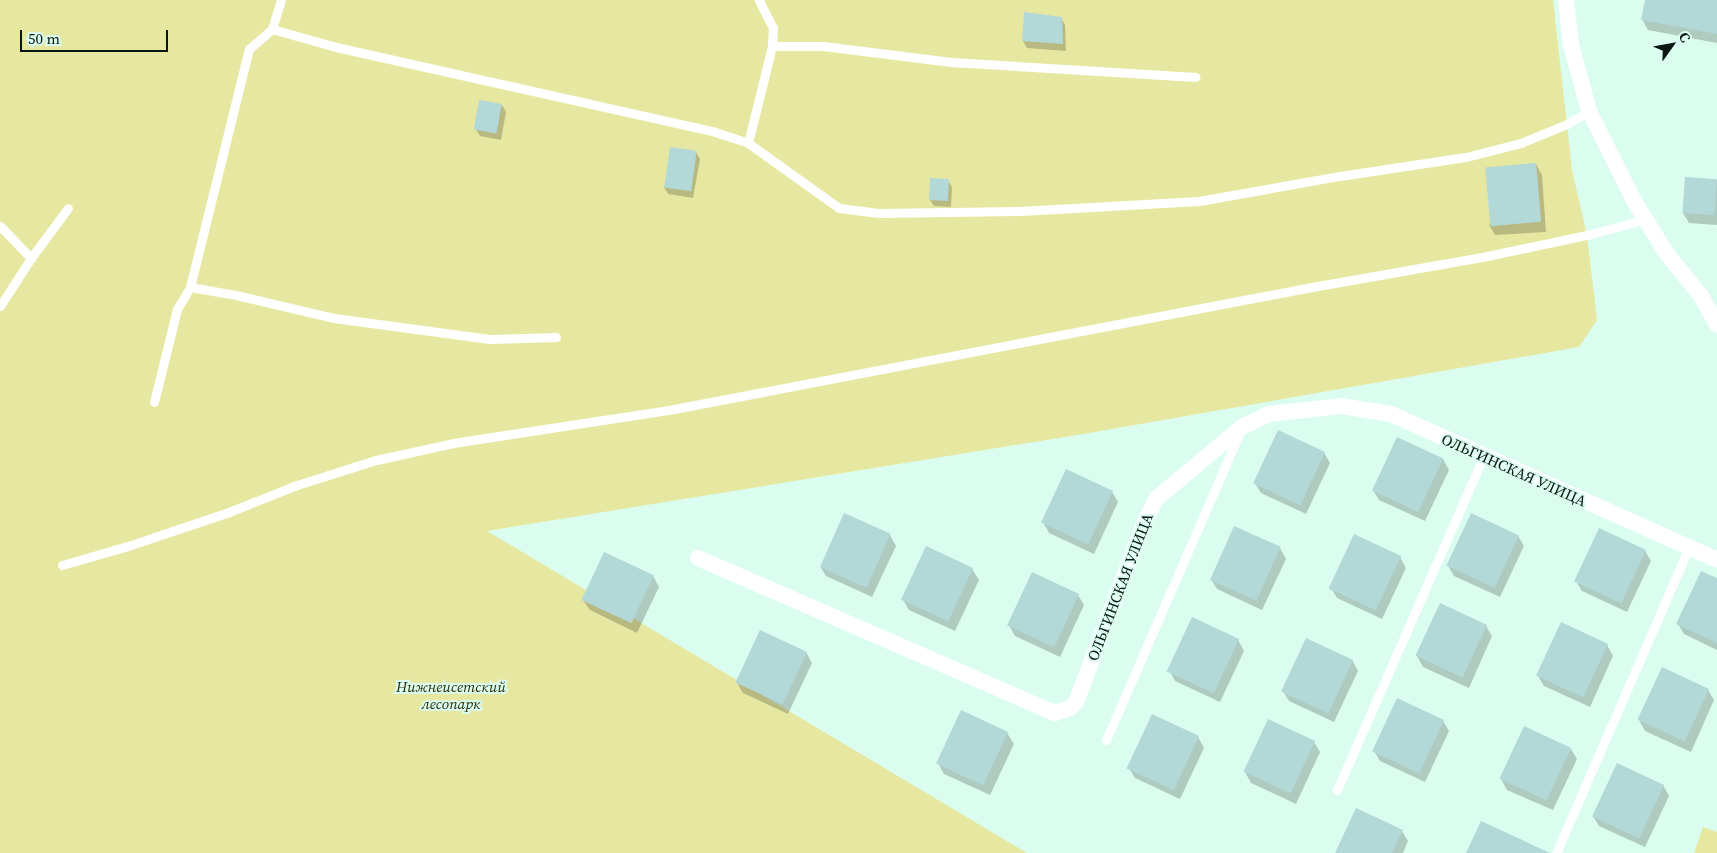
<!DOCTYPE html>
<meta charset="utf-8">
<style>
body{margin:0}
#map{position:relative;width:1717px;height:853px;overflow:hidden;background:#dbfdef;font-family:"Source Serif 4",serif}
div>[style]{position:absolute}
.green>*{inset:0;background:#e6e8a2}
.shadow>*{inset:0;background:#0003}
.building>*{inset:0;background:#b2d8d8;transform-origin:0 0}
.lane>*{height:9px;margin:-4.5px;padding:0 4.5px;transform-origin:4.5px;border-radius:4.5px;background:#fff}
.street>*{height:16px;margin:-8px;padding:0 8px;transform-origin:8px;border-radius:8px;background:#fff}
span{translate:-50% -50%;white-space:nowrap;text-align:center;line-height:1.15;-webkit-text-stroke:4px #dbfdef;paint-order:stroke}
.street-label{font-size:15px;color:#0a1611}
.park-label{font-size:15px;color:#2b2b04;font-style:italic}
.north{position:absolute;left:1647px;top:20px;width:50px;height:50px;-webkit-text-stroke:4px #dbfdef;paint-order:stroke;rotate:58deg;font-size:14px;font-weight:700;line-height:20px;text-align:center;color:#0a1611}
.north::after{content:'';display:block;margin:auto;width:18px;height:22px;background:#0a1611;clip-path:polygon(50% 0,100% 100%,50% 72%,0 100%)}
.scale{position:absolute;left:20px;top:30px;width:148px;height:22px;box-sizing:border-box;border:2px solid #0a1611;border-top:0;padding-left:6px;font-size:15px;line-height:18px;white-space:nowrap;color:#0a1611;-webkit-text-stroke:4px #dbfdef;paint-order:stroke}
</style>
<div id="map">
<div class="green">
<div style="clip-path:polygon(0 0,1553px 0,1572px 170px,1587px 235px,1597px 320px,1579px 347px,1089px 433px,487px 531px,1027px 853px,0 853px)"></div>
<div style="clip-path:polygon(1703px 827px,1717px 832px,1717px 853px,1694px 853px)"></div>
</div>
<div class="shadow">
<div style="clip-path:polygon(1646px 0,1717px 0,1717px 43px,1648px 30px,1642px 19px)"></div>
<div style="clip-path:polygon(1025px 13px,1061px 18px,1065px 25px,1066px 51px,1027px 48px,1023px 41px)"></div>
<div style="clip-path:polygon(502px 105px,506px 112px,501px 140px,480px 136px,476px 130px)"></div>
<div style="clip-path:polygon(696px 152px,700px 159px,693px 198px,668px 194px,664px 187px)"></div>
<div style="clip-path:polygon(1536px 164px,1542px 175px,1546px 232px,1495px 235px,1489px 225px)"></div>
<div style="clip-path:polygon(948px 180px,952px 187px,951px 207px,934px 206px,930px 200px)"></div>
<div style="clip-path:polygon(1717px 180px,1717px 225px,1689px 223px,1683px 213px)"></div>
<div style="clip-path:polygon(1397px 438px,1443px 459px,1449px 470px,1425px 521px,1379px 500px,1373px 490px)"></div>
<div style="clip-path:polygon(1324px 453px,1330px 463px,1306px 514px,1261px 493px,1255px 483px)"></div>
<div style="clip-path:polygon(1112px 492px,1118px 502px,1094px 554px,1049px 533px,1043px 522px)"></div>
<div style="clip-path:polygon(890px 535px,896px 546px,872px 597px,826px 576px,820px 566px)"></div>
<div style="clip-path:polygon(1518px 536px,1524px 546px,1500px 597px,1454px 576px,1448px 566px)"></div>
<div style="clip-path:polygon(927px 548px,972px 569px,979px 580px,955px 631px,909px 610px,903px 600px)"></div>
<div style="clip-path:polygon(1280px 548px,1286px 559px,1262px 610px,1217px 589px,1211px 579px)"></div>
<div style="clip-path:polygon(1645px 551px,1651px 561px,1627px 612px,1582px 591px,1576px 581px)"></div>
<div style="clip-path:polygon(1400px 557px,1406px 568px,1382px 619px,1337px 598px,1331px 588px)"></div>
<div style="clip-path:polygon(653px 576px,659px 587px,637px 633px,590px 610px,583px 600px)"></div>
<div style="clip-path:polygon(1717px 579px,1717px 650px,1684px 634px,1678px 624px)"></div>
<div style="clip-path:polygon(1078px 595px,1084px 605px,1060px 657px,1015px 636px,1009px 625px)"></div>
<div style="clip-path:polygon(1486px 626px,1492px 636px,1469px 688px,1423px 667px,1417px 656px)"></div>
<div style="clip-path:polygon(1238px 640px,1244px 651px,1220px 702px,1175px 681px,1169px 670px)"></div>
<div style="clip-path:polygon(1607px 645px,1613px 656px,1590px 707px,1544px 686px,1538px 676px)"></div>
<div style="clip-path:polygon(806px 652px,812px 663px,788px 714px,743px 693px,737px 683px)"></div>
<div style="clip-path:polygon(1352px 660px,1358px 671px,1334px 722px,1289px 701px,1283px 691px)"></div>
<div style="clip-path:polygon(1708px 690px,1714px 700px,1691px 752px,1645px 731px,1639px 720px)"></div>
<div style="clip-path:polygon(962px 712px,1007px 733px,1014px 744px,990px 795px,944px 774px,938px 763px)"></div>
<div style="clip-path:polygon(1443px 721px,1449px 731px,1425px 782px,1380px 761px,1374px 751px)"></div>
<div style="clip-path:polygon(1198px 737px,1204px 748px,1180px 799px,1135px 778px,1129px 768px)"></div>
<div style="clip-path:polygon(1314px 742px,1320px 752px,1296px 804px,1251px 783px,1245px 772px)"></div>
<div style="clip-path:polygon(1571px 749px,1577px 759px,1553px 810px,1507px 790px,1501px 779px)"></div>
<div style="clip-path:polygon(1663px 785px,1669px 796px,1645px 847px,1599px 826px,1593px 816px)"></div>
<div style="clip-path:polygon(1402px 831px,1408px 841px,1403px 853px,1337px 853px)"></div>
</div>
<div class="building">
<div style="clip-path:polygon(1645px 0,1717px 0,1717px 34px,1641px 20px)"></div>
<div style="clip-path:polygon(1024px 12px,1062px 17px,1063px 44px,1022px 41px)"></div>
<div style="left:479px;top:100px;width:23px;height:30px;rotate:10deg"></div>
<div style="left:670px;top:147px;width:27px;height:41px;rotate:8deg"></div>
<div style="left:1536px;top:163px;width:59px;height:51px;rotate:85deg"></div>
<div style="left:1685px;top:177px;width:32px;height:36px;rotate:4deg"></div>
<div style="left:930px;top:178px;width:19px;height:22px;rotate:3deg"></div>
<div style="left:1278px;top:430px;width:52px;height:59px;rotate:25deg"></div>
<div style="left:1397px;top:437px;width:51px;height:59px;rotate:25deg"></div>
<div style="left:1066px;top:469px;width:52px;height:59px;rotate:25deg"></div>
<div style="left:844px;top:513px;width:51px;height:59px;rotate:24deg"></div>
<div style="left:1471px;top:513px;width:53px;height:58px;rotate:25deg"></div>
<div style="left:1234px;top:526px;width:51px;height:59px;rotate:24deg"></div>
<div style="left:1599px;top:528px;width:52px;height:59px;rotate:25deg"></div>
<div style="left:1354px;top:534px;width:52px;height:60px;rotate:25deg"></div>
<div style="left:926px;top:546px;width:52px;height:59px;rotate:25deg"></div>
<div style="left:604px;top:552px;width:55px;height:53px;rotate:25deg"></div>
<div style="clip-path:polygon(1701px 571px,1717px 578px,1717px 643px,1676px 624px)"></div>
<div style="left:1032px;top:572px;width:52px;height:59px;rotate:25deg"></div>
<div style="left:1440px;top:603px;width:52px;height:58px;rotate:25deg"></div>
<div style="left:1192px;top:617px;width:52px;height:60px;rotate:25deg"></div>
<div style="left:1561px;top:622px;width:52px;height:59px;rotate:25deg"></div>
<div style="left:760px;top:630px;width:52px;height:58px;rotate:25deg"></div>
<div style="left:1306px;top:638px;width:52px;height:59px;rotate:25deg"></div>
<div style="left:1662px;top:667px;width:52px;height:58px;rotate:25deg"></div>
<div style="left:1397px;top:698px;width:52px;height:59px;rotate:25deg"></div>
<div style="left:961px;top:710px;width:52px;height:59px;rotate:25deg"></div>
<div style="left:1152px;top:714px;width:52px;height:60px;rotate:25deg"></div>
<div style="left:1268px;top:719px;width:52px;height:58px;rotate:25deg"></div>
<div style="left:1524px;top:726px;width:52px;height:58px;rotate:25deg"></div>
<div style="left:1617px;top:763px;width:52px;height:59px;rotate:25deg"></div>
<div style="clip-path:polygon(1356px 808px,1403px 830px,1392px 853px,1335px 853px)"></div>
<div style="clip-path:polygon(1481px 821px,1550px 853px,1466px 853px)"></div>
</div>
<div class="lane">
<div style="left:272px;top:29px;width:66px;rotate:15.7deg"></div>
<div style="left:336px;top:47px;width:388px;rotate:12.6deg"></div>
<div style="left:715px;top:132px;width:35px;rotate:18deg"></div>
<div style="left:748px;top:143px;width:112px;rotate:35.5deg"></div>
<div style="left:839px;top:208px;width:40px;rotate:7.1deg"></div>
<div style="left:879px;top:213px;width:141px;rotate:-0.8deg"></div>
<div style="left:1020px;top:211px;width:179px;rotate:-3.2deg"></div>
<div style="left:1199px;top:201px;width:143px;rotate:-10.1deg"></div>
<div style="left:1340px;top:176px;width:127px;rotate:-8.6deg"></div>
<div style="left:1466px;top:157px;width:57px;rotate:-14.3deg"></div>
<div style="left:1521px;top:143px;width:50px;rotate:-22.4deg"></div>
<div style="left:1567px;top:124px;width:26px;rotate:-31deg"></div>
<div style="left:772px;top:46px;width:51px"></div>
<div style="left:823px;top:46px;width:129px;rotate:7.1deg"></div>
<div style="left:951px;top:62px;width:245px;rotate:3.5deg"></div>
<div style="left:748px;top:143px;width:100px;rotate:-76.1deg"></div>
<div style="left:772px;top:46px;width:18px;rotate:-87deg"></div>
<div style="left:773px;top:28px;width:31px;rotate:-117deg"></div>
<div style="left:0;top:226px;width:45px;rotate:45.9deg"></div>
<div style="left:190px;top:287px;width:47px;rotate:9.9deg"></div>
<div style="left:236px;top:295px;width:101px;rotate:13.2deg"></div>
<div style="left:334px;top:318px;width:157px;rotate:7.7deg"></div>
<div style="left:490px;top:339px;width:66px;rotate:-1.7deg"></div>
<div style="left:0;top:306px;width:57px;rotate:-57.1deg"></div>
<div style="left:31px;top:258px;width:62px;rotate:-53.5deg"></div>
<div style="left:154px;top:402px;width:96px;rotate:-76.1deg"></div>
<div style="left:177px;top:309px;width:26px;rotate:-59deg"></div>
<div style="left:190px;top:287px;width:245px;rotate:-76.1deg"></div>
<div style="left:249px;top:49px;width:30px;rotate:-41deg"></div>
<div style="left:272px;top:29px;width:30px;rotate:-73deg"></div>
<div style="left:62px;top:565px;width:69px;rotate:-16.1deg"></div>
<div style="left:128px;top:546px;width:107px;rotate:-18.6deg"></div>
<div style="left:229px;top:512px;width:73px;rotate:-21.7deg"></div>
<div style="left:297px;top:485px;width:83px;rotate:-17.6deg"></div>
<div style="left:376px;top:460px;width:79px;rotate:-12.4deg"></div>
<div style="left:453px;top:443px;width:224px;rotate:-8.7deg"></div>
<div style="left:674px;top:409px;width:650px;rotate:-10.83deg"></div>
<div style="left:1312px;top:287px;width:178px;rotate:-10deg"></div>
<div style="left:1487px;top:256px;width:102px;rotate:-11.9deg"></div>
<div style="left:1587px;top:235px;width:61px;rotate:-15.2deg"></div>
<div style="left:1106px;top:740px;width:334px;rotate:-66.5deg"></div>
<div style="left:1337px;top:790px;width:364px;rotate:-66.3deg"></div>
<div style="left:1556px;top:853px;width:334px;rotate:-66.5deg"></div>
</div>
<div class="street">
<div style="left:1566px;top:0;width:45px;rotate:83.7deg"></div>
<div style="left:1571px;top:45px;width:68px;rotate:74.7deg"></div>
<div style="left:1589px;top:111px;width:101px;rotate:63.4deg"></div>
<div style="left:1634px;top:201px;width:62px;rotate:58.1deg"></div>
<div style="left:1667px;top:254px;width:54px;rotate:51deg"></div>
<div style="left:1701px;top:296px;width:33px;rotate:61deg"></div>
<div style="left:698px;top:558px;width:389px;rotate:23.5deg"></div>
<div style="left:1055px;top:713px;width:16px;rotate:-18deg"></div>
<div style="left:1070px;top:708px;width:8px;rotate:-45deg"></div>
<div style="left:1076px;top:702px;width:196px;rotate:-69.1deg"></div>
<div style="left:1146px;top:519px;width:22px;rotate:-63deg"></div>
<div style="left:1156px;top:499px;width:112px;rotate:-39.9deg"></div>
<div style="left:1242px;top:427px;width:30px;rotate:-26deg"></div>
<div style="left:1269px;top:414px;width:72px;rotate:-6.3deg"></div>
<div style="left:1341px;top:406px;width:51px;rotate:9.1deg"></div>
<div style="left:1391px;top:414px;width:357px;rotate:24.1deg"></div>
</div>
<div class="street-label">
<span style="left:1514px;top:470px;rotate:24deg">ОЛЬГИНСКАЯ УЛИЦА</span>
<span style="left:1120px;top:587px;rotate:-69deg">ОЛЬГИНСКАЯ УЛИЦА</span>
</div>
<div class="park-label">
<span style="left:451px;top:695px">Нижнеисетский<br>лесопарк</span>
</div>
<div class="north">С</div>
<div class="scale">50 m</div>
</div>
